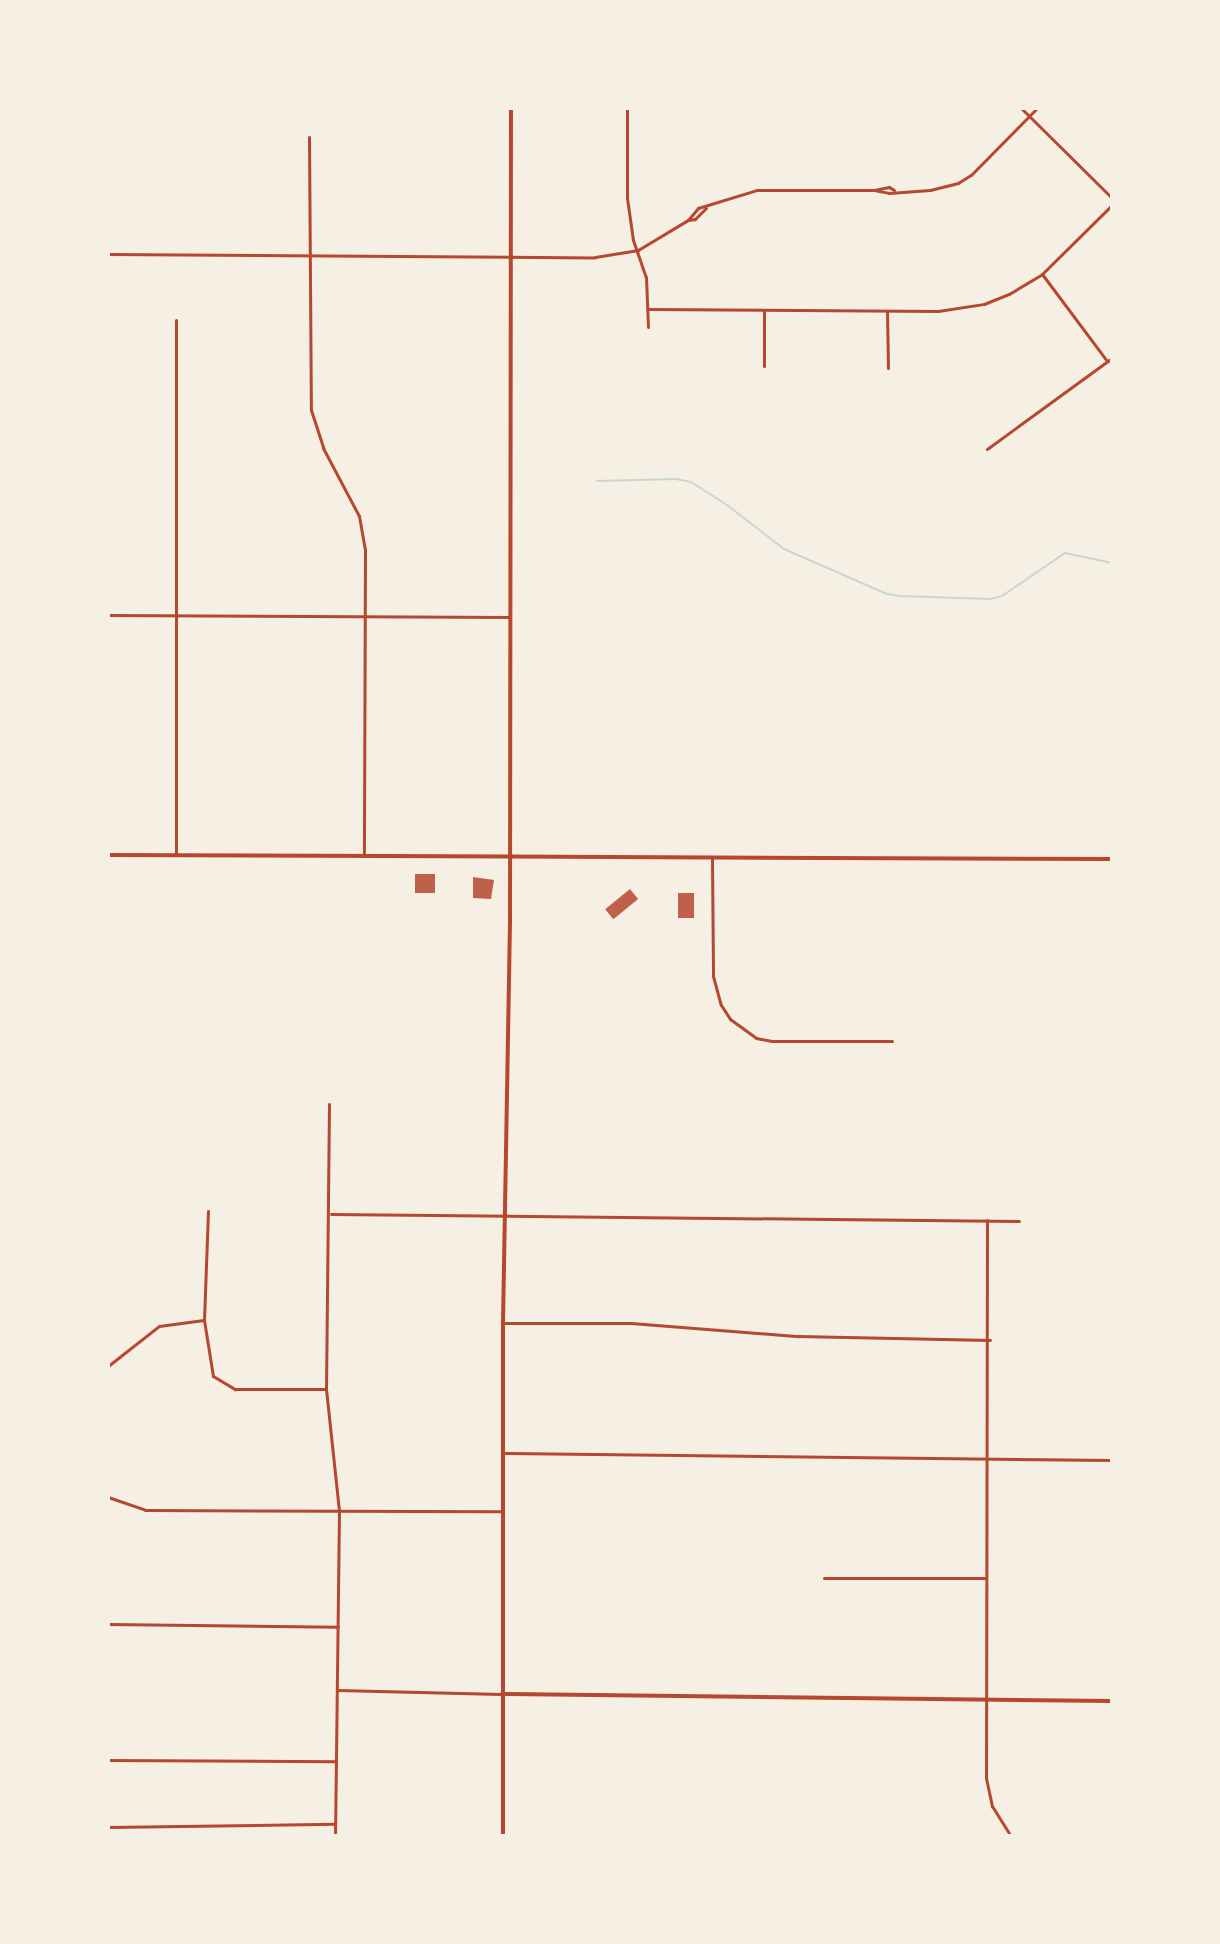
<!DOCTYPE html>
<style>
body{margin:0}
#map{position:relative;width:1220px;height:1944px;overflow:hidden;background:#f6efe4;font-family:"Nunito Sans",sans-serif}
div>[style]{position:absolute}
.stream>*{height:2px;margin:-1px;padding:0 1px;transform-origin:1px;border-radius:1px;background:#c9d6d2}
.building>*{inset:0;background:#bf614a;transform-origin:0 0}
.minor>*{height:3px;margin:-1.5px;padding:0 1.5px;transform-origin:1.5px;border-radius:1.5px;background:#b5482f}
.tertiary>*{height:4px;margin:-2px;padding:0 2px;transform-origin:2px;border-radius:2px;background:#b5482f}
span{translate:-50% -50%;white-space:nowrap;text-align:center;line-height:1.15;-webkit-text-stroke:8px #f6efe4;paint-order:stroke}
.frame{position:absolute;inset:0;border:110px solid #f6efe4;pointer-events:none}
</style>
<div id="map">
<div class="stream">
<div style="left:597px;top:481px;width:79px;rotate:-1.5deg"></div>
<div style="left:676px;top:479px;width:15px;rotate:11deg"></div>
<div style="left:691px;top:482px;width:43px;rotate:32.6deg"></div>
<div style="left:727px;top:505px;width:72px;rotate:37.7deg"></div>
<div style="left:784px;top:549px;width:112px;rotate:23.6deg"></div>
<div style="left:887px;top:594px;width:13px;rotate:9deg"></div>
<div style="left:900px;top:596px;width:90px;rotate:1.9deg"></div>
<div style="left:990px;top:599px;width:12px;rotate:-14deg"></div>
<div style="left:1002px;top:596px;width:76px;rotate:-34.3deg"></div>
<div style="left:1065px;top:553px;width:48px;rotate:12deg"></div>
</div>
<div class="building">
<div style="left:415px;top:874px;width:20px;height:19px"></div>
<div style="clip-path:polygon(473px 877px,494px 880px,491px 899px,473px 898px)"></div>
<div style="left:630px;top:889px;width:13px;height:32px;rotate:51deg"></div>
<div style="left:678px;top:893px;width:16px;height:25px"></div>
</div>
<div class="minor">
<div style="left:627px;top:108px;width:90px;rotate:90deg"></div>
<div style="left:627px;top:198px;width:42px;rotate:81.9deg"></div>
<div style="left:633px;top:240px;width:39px;rotate:71deg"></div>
<div style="left:646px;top:277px;width:50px;rotate:87.7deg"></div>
<div style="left:1021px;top:108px;width:128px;rotate:44.7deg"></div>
<div style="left:309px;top:137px;width:273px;rotate:89.6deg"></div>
<div style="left:311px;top:410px;width:40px;rotate:72deg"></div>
<div style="left:323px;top:448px;width:77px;rotate:62.1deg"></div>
<div style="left:359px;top:516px;width:34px;rotate:80deg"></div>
<div style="left:365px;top:549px;width:307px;rotate:90.2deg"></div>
<div style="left:894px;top:190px;width:6px;rotate:-149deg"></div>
<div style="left:889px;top:187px;width:15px;rotate:169deg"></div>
<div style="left:874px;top:190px;width:15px;rotate:11deg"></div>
<div style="left:889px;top:193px;width:41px;rotate:-4.2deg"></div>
<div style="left:930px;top:190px;width:29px;rotate:-14deg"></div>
<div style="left:958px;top:183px;width:15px;rotate:-32deg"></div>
<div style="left:971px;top:175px;width:94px;rotate:-45.4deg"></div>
<div style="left:706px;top:208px;width:16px;rotate:135deg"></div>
<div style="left:695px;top:219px;width:7px;rotate:172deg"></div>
<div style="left:688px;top:220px;width:16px;rotate:-50deg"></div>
<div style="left:698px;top:208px;width:62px;rotate:-17deg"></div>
<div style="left:757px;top:190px;width:116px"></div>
<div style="left:108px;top:254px;width:487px;rotate:0.4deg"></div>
<div style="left:595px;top:257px;width:44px;rotate:-9.2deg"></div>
<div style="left:638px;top:250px;width:58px;rotate:-31deg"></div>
<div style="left:1042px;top:274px;width:109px;rotate:53.2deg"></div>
<div style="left:648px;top:309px;width:290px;rotate:0.4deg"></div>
<div style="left:938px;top:311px;width:47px;rotate:-8.7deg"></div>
<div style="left:984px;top:304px;width:27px;rotate:-22deg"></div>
<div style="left:1009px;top:294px;width:39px;rotate:-31deg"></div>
<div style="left:1042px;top:274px;width:98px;rotate:-44.6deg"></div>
<div style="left:764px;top:310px;width:56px;rotate:90deg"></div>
<div style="left:887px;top:311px;width:57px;rotate:89deg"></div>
<div style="left:176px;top:320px;width:535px;rotate:90deg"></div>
<div style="left:987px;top:449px;width:155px;rotate:-36.1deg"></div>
<div style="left:108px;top:615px;width:401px;rotate:0.3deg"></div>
<div style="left:712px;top:858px;width:118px;rotate:89.5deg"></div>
<div style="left:713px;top:976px;width:30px;rotate:75deg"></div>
<div style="left:721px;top:1005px;width:17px;rotate:57deg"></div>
<div style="left:730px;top:1019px;width:32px;rotate:36deg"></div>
<div style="left:756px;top:1038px;width:16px;rotate:11deg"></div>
<div style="left:772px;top:1041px;width:120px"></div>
<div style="left:329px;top:1104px;width:285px;rotate:90.6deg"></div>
<div style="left:326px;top:1389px;width:123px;rotate:83.9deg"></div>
<div style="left:339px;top:1511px;width:325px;rotate:90.7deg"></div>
<div style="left:208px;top:1211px;width:109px;rotate:92.1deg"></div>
<div style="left:204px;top:1320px;width:57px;rotate:80.9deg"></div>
<div style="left:213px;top:1376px;width:26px;rotate:31deg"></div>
<div style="left:235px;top:1389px;width:91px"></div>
<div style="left:331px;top:1214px;width:688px;rotate:0.58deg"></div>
<div style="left:987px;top:1220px;width:558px;rotate:90.1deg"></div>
<div style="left:986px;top:1778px;width:29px;rotate:78deg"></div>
<div style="left:992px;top:1806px;width:36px;rotate:58deg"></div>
<div style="left:503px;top:1323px;width:128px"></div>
<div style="left:631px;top:1323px;width:168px;rotate:4.5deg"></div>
<div style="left:798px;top:1336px;width:192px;rotate:1.2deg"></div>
<div style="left:108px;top:1366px;width:65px;rotate:-38.1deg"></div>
<div style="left:159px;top:1326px;width:45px;rotate:-7.6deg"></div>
<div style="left:504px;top:1453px;width:608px;rotate:0.66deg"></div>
<div style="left:108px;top:1497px;width:39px;rotate:19deg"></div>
<div style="left:145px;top:1510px;width:357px;rotate:0.2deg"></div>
<div style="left:824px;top:1578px;width:162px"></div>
<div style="left:108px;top:1624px;width:230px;rotate:0.7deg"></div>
<div style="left:337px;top:1690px;width:164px;rotate:1.4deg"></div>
<div style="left:108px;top:1760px;width:228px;rotate:0.3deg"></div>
<div style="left:108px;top:1827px;width:227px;rotate:-0.8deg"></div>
</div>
<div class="tertiary">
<div style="left:108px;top:855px;width:1004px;rotate:0.23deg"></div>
<div style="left:502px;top:1694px;width:610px;rotate:0.66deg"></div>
<div style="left:503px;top:1836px;width:513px;rotate:-90deg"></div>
<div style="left:503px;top:1323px;width:406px;rotate:-89deg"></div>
<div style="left:510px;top:917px;width:809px;rotate:-89.93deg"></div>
</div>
<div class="frame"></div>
</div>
